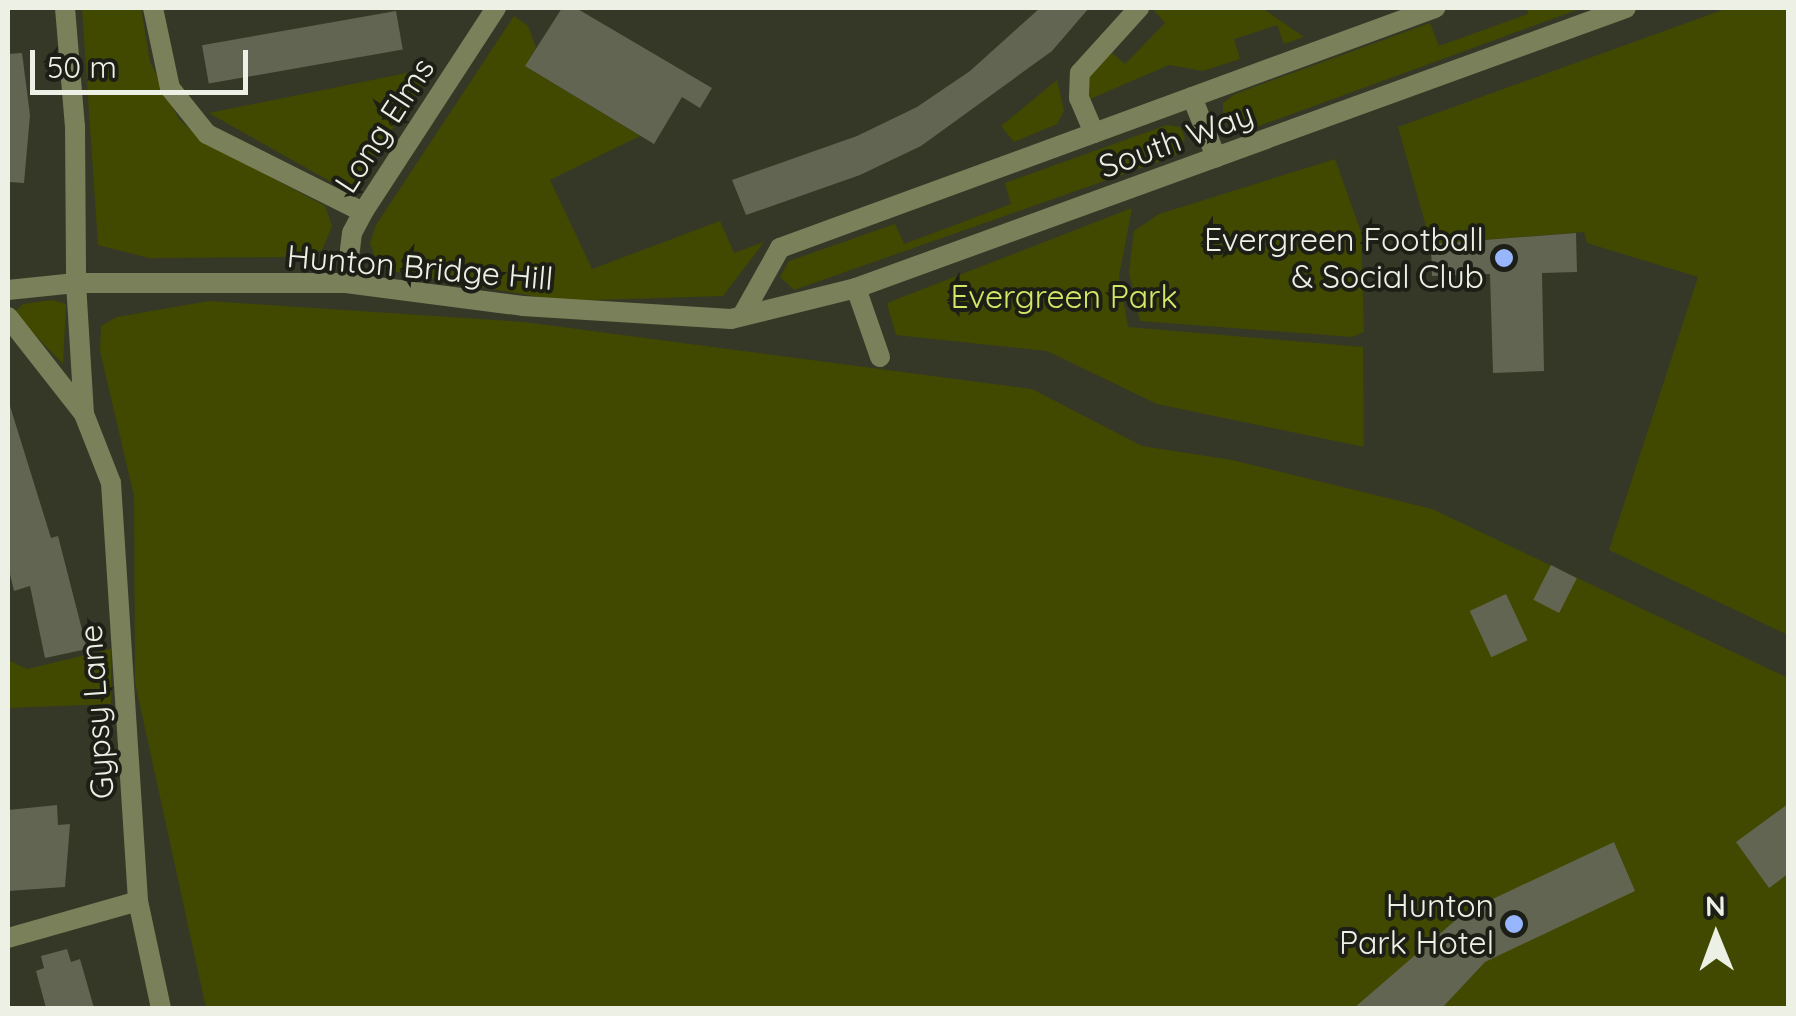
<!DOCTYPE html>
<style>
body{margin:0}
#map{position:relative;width:1796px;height:1016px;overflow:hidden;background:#353826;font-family:Quicksand,sans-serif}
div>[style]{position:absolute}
.green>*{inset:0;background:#414900}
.building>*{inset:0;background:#616551;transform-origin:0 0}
.minor>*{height:20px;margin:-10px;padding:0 10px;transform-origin:10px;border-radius:10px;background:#7a805a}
.tertiary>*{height:20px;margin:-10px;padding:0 10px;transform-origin:10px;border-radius:10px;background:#7a805a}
.dots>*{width:28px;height:28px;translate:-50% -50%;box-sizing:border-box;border:5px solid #1d1f16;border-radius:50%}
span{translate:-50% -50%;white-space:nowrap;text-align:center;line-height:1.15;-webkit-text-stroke:8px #1d1f16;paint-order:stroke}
.street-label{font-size:32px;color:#edf0e4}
.poi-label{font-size:32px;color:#edf0e4}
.right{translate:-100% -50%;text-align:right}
.park-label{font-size:32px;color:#d5e766}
.frame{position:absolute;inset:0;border:10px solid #edf0e4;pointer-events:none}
.north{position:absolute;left:1666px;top:886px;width:100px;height:100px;-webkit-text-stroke:8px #1d1f16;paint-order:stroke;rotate:359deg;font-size:28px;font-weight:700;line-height:40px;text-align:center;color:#edf0e4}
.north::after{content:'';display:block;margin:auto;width:35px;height:45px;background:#edf0e4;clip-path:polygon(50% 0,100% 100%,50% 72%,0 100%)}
.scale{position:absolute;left:30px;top:50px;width:218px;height:45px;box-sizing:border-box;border:5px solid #edf0e4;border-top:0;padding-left:12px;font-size:30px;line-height:35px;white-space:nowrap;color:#edf0e4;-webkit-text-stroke:8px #1d1f16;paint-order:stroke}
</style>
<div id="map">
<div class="green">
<div style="clip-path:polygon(82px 8px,141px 8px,150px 62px,178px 118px,203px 141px,325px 206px,332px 226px,322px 250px,307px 257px,149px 258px,98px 245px)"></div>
<div style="clip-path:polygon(1152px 8px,1262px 8px,1304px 37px,1284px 44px,1277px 25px,1234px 39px,1240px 59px,1203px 71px,1169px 65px,1090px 99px,1090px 75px,1110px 51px,1125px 64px,1165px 23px)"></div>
<div style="clip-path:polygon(1527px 8px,1582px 8px,1248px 130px,1223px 123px,1223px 103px,1235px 94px,1430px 23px,1439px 46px,1528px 14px)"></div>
<div style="clip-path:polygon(1728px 8px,1788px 8px,1788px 635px,1609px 550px,1698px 277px,1587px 243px,1584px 232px,1431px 244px,1398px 127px)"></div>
<div style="clip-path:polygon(514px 16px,528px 26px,536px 48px,525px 66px,640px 136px,550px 180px,592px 269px,720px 221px,734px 253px,764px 242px,723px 296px,562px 301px,391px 271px,374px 255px,370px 243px,376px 225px)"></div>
<div style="clip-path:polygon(436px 67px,351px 187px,333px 183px,209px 113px)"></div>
<div style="clip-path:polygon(1057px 80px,1064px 111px,1057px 124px,1014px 142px,1001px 126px)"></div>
<div style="clip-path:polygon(1167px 125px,1180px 127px,1185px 138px,1175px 156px,794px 290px,780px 277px,789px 261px,895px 224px,904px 244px,1011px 204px,1005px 183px)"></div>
<div style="clip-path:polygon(1335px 159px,1361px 232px,1364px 332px,1352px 337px,1140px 321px,1129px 272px,1134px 231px,1159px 214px)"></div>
<div style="clip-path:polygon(1132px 208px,1119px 276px,1128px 327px,1363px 347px,1364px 447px,1157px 404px,1047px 351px,896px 335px,887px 303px)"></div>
<div style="clip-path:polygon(52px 300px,66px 304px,63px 364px,14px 313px,23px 304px)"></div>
<div style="clip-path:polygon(209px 301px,524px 322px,1032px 389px,1142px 446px,1232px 460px,1432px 509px,1788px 678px,1788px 1008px,206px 1008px,135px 682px,134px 496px,100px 351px,101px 326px,117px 317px)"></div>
<div style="clip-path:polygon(111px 649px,111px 704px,8px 708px,8px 660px,27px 669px)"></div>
</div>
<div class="building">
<div style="clip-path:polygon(562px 8px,576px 8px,712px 88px,700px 108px,682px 97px,654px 144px,525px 66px)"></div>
<div style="clip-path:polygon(1040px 8px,1089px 8px,1052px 51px,921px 146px,860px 175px,746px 215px,732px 180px,857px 136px,917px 107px,970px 71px)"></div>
<div style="left:396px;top:11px;width:39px;height:197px;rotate:80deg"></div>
<div style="clip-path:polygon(22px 53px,30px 115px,24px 183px,8px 182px,8px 54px)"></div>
<div style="clip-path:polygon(1576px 233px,1577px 272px,1542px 273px,1544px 371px,1493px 373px,1490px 274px,1432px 276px,1431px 244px)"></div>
<div style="clip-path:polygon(10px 406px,51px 538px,58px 536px,87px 649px,45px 658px,30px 586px,14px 591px,8px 566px)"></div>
<div style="left:1551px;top:565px;width:29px;height:39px;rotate:27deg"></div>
<div style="left:1506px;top:594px;width:51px;height:40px;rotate:65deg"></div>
<div style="clip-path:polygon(1788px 804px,1788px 874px,1769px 888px,1736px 842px)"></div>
<div style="clip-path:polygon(57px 805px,58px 825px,70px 824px,65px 887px,8px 891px,8px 810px)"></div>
<div style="clip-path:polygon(1614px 842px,1635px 891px,1485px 962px,1442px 1008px,1354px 1008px,1465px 912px)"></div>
<div style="clip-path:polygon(67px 949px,71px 962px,80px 959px,94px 1008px,46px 1008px,36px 971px,44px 968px,41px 956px)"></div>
</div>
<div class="minor">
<div style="left:153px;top:8px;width:82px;rotate:78deg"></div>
<div style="left:170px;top:88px;width:59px;rotate:51.2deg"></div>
<div style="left:207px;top:134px;width:174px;rotate:26.6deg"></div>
<div style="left:1192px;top:97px;width:65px;rotate:68.2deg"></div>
<div style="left:1094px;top:133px;width:38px;rotate:-113deg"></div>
<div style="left:1079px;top:98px;width:25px;rotate:-88deg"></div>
<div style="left:1080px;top:73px;width:88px;rotate:-47.8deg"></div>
<div style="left:76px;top:283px;width:131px;rotate:86.5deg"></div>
<div style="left:346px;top:283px;width:50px;rotate:-83.2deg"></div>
<div style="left:352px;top:233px;width:24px;rotate:-62deg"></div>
<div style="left:363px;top:212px;width:244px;rotate:-56.9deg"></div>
<div style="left:856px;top:288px;width:73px;rotate:70.8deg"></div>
<div style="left:742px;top:316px;width:78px;rotate:-60.8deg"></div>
<div style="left:780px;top:248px;width:698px;rotate:-20.12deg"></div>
<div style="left:8px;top:317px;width:123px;rotate:51.9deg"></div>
<div style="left:84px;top:414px;width:74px;rotate:68.6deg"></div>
<div style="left:111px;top:483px;width:419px;rotate:86.3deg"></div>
<div style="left:138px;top:901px;width:109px;rotate:77.9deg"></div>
<div style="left:8px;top:938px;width:135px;rotate:-15.9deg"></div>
</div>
<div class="tertiary">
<div style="left:65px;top:8px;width:118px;rotate:85.2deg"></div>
<div style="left:75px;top:126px;width:157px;rotate:89.6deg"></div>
<div style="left:8px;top:290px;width:68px;rotate:-5.9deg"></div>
<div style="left:76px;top:283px;width:270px"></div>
<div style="left:346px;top:283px;width:178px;rotate:7.4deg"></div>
<div style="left:523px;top:306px;width:208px;rotate:3.6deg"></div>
<div style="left:731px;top:319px;width:129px;rotate:-13.9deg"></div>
<div style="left:856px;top:288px;width:819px;rotate:-19.98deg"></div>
</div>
<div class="dots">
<div style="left:1504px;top:258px;background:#97b6fd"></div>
<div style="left:1514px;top:924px;background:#97b6fd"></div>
</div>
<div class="street-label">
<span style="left:384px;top:125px;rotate:-57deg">Long Elms</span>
<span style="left:1176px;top:140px;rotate:-20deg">South Way</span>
<span style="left:420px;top:267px;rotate:5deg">Hunton Bridge Hill</span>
<span style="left:96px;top:712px;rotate:-94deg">Gypsy Lane</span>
</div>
<div class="poi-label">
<span class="right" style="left:1484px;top:258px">Evergreen Football<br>&amp; Social Club</span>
<span class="right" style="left:1494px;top:924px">Hunton<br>Park Hotel</span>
</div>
<div class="park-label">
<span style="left:1064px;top:296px">Evergreen Park</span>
</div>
<div class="frame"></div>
<div class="north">N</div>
<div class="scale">50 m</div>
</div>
